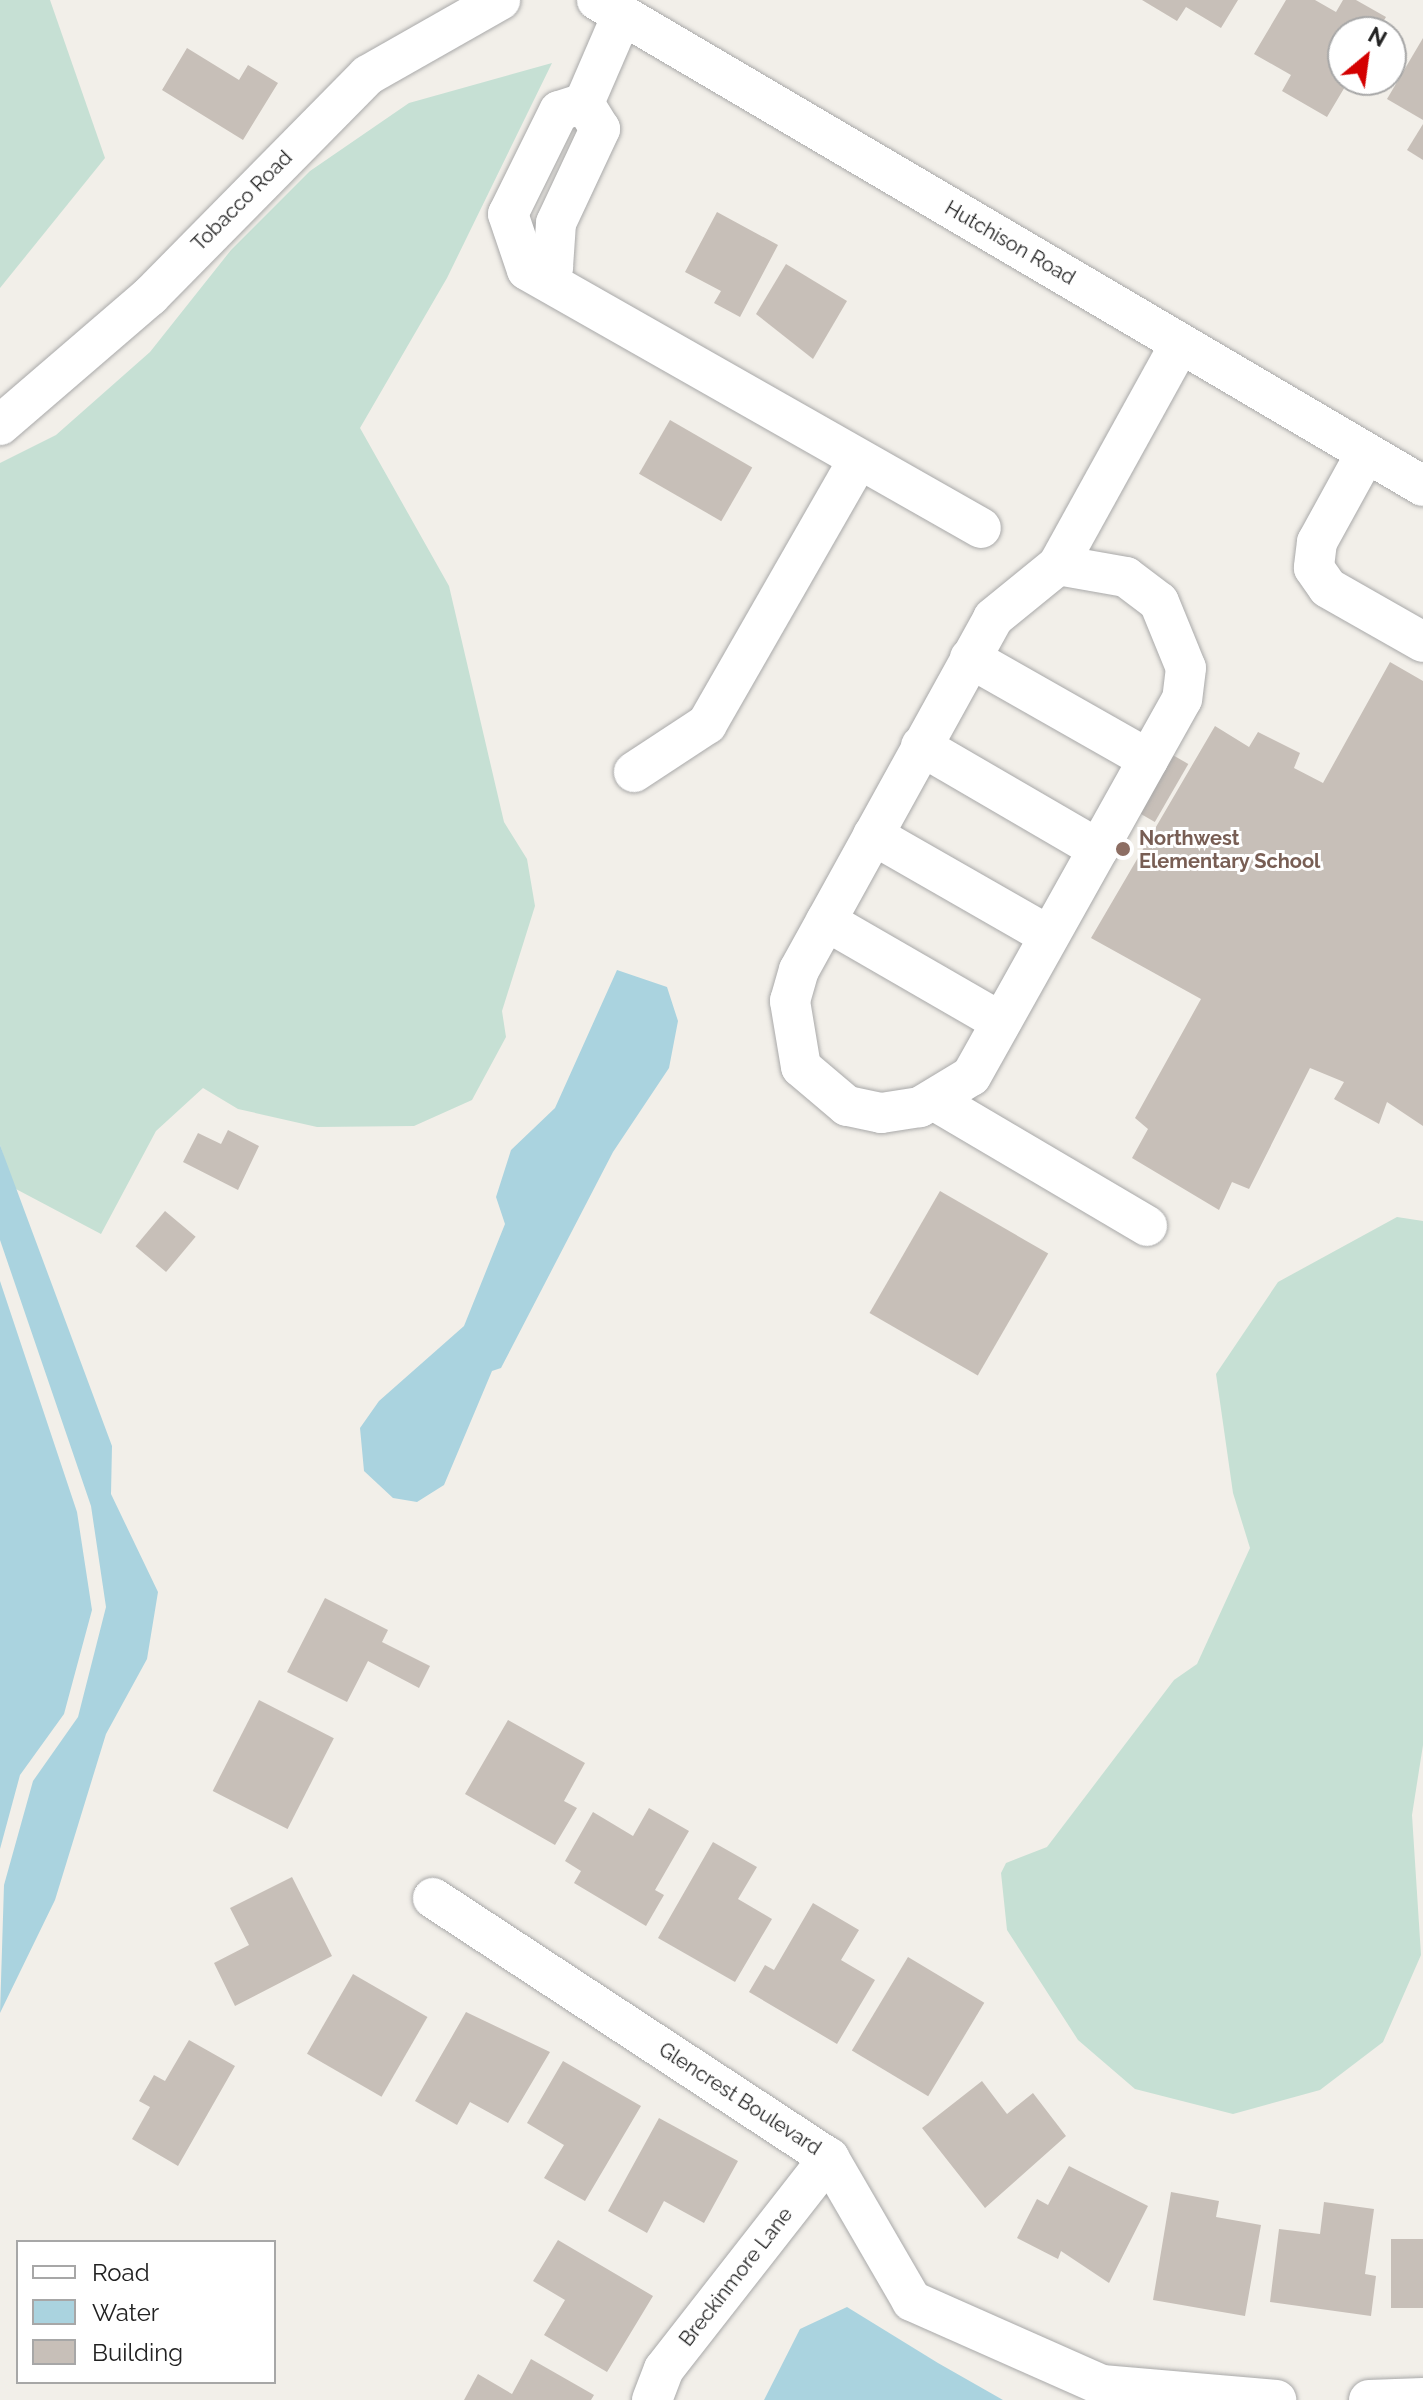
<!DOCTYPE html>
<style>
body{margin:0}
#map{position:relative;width:1423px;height:2400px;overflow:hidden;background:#f2efe9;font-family:Raleway,sans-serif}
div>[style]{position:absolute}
.wetland>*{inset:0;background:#c6e0d4}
.water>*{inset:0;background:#aad3df}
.building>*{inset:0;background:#c7bfb8;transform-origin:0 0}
.roads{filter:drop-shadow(0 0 2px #a9a9a9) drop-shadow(0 0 2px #a9a9a9)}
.minor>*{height:40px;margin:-20px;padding:0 20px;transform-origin:20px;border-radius:20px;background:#fff}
.dots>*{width:22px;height:22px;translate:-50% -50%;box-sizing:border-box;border:4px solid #fff;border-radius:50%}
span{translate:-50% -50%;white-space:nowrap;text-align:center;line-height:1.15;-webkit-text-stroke:6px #fff;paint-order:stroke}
.street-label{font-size:20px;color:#222}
.education-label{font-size:20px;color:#785e54;font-weight:700}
.left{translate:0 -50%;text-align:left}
.legend{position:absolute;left:16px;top:2240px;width:260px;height:144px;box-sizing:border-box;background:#fff;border:2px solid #a7a7a7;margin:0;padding:10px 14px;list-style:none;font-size:24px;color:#222}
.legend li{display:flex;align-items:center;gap:16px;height:40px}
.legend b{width:40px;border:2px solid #a7a7a7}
.north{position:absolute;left:1327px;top:16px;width:80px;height:80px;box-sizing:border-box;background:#fff;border:2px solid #a7a7a7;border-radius:50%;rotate:29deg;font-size:22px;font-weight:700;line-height:32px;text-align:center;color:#222}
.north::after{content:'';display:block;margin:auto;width:28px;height:36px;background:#d40000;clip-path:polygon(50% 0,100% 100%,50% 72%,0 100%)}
</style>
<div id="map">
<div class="wetland">
<div style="clip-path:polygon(0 0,50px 0,105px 158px,0 288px)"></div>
<div style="clip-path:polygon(552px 63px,447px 278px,360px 428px,449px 586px,504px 822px,527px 859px,535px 906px,502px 1011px,506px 1037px,472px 1100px,414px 1126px,317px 1127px,238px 1109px,203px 1088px,156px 1131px,101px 1234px,14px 1188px,0 1145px,0 463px,56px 435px,150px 352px,231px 250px,310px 171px,409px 103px)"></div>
<div style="clip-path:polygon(1397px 1217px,1423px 1221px,1423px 1745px,1412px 1815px,1421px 1955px,1383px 2042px,1320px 2090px,1233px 2114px,1135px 2089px,1078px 2040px,1007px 1930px,1001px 1873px,1006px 1863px,1047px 1847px,1174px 1680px,1197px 1664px,1250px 1548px,1233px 1493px,1216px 1374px,1278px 1282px)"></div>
</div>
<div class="water">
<div style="clip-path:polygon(617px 970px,667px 987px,678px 1021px,669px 1068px,613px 1152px,501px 1368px,492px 1371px,444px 1485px,417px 1502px,393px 1498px,364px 1471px,360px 1428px,379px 1401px,464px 1326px,505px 1224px,496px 1197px,511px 1150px,555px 1108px)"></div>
<div style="clip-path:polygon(0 1145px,112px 1446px,111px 1494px,158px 1592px,147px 1659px,106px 1734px,55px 1900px,0 2013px,4px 1885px,33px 1781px,78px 1717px,106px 1607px,91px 1506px,0 1240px)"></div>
<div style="clip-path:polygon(0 1281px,77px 1512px,92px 1610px,64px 1714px,20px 1775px,0 1849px)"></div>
<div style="clip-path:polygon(847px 2307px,938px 2363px,1003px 2400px,764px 2400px,800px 2329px)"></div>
</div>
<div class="building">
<div style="clip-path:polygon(1142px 0,1238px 0,1221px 28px,1186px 7px,1177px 21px)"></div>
<div style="clip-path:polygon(1286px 0,1315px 0,1336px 12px,1343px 0,1356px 0,1386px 17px,1377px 32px,1343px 32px,1343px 80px,1349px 80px,1327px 117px,1282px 91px,1291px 75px,1254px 54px)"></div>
<div style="clip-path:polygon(1423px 38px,1423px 120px,1387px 99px)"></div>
<div style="clip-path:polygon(187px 48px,239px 80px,248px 65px,278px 83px,243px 140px,162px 90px)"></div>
<div style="clip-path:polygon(1423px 124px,1423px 160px,1407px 150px)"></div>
<div style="clip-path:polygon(717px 212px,778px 245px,740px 317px,714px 303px,721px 291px,685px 272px)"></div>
<div style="clip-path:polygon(786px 264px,847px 301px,813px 359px,756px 314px)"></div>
<div style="left:670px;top:420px;width:95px;height:62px;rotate:30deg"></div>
<div style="clip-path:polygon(1390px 662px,1423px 681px,1423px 1126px,1387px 1102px,1379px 1124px,1334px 1099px,1344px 1082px,1310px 1068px,1249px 1189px,1232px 1182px,1219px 1210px,1132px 1158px,1148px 1129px,1135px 1118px,1201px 999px,1091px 938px,1215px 726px,1249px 747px,1258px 732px,1300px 753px,1294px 768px,1323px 783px)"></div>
<div style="left:1171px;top:754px;width:20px;height:67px;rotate:30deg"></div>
<div style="clip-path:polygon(228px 1130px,259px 1146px,238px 1190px,183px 1162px,198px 1133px,221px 1144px)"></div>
<div style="left:940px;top:1191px;width:125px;height:141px;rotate:30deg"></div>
<div style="left:165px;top:1211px;width:40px;height:46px;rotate:40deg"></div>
<div style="clip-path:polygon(325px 1598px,388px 1630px,382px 1642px,430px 1666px,419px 1688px,368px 1661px,347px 1702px,287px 1672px)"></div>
<div style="left:259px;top:1700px;width:84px;height:102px;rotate:27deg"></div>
<div style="clip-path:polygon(508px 1720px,585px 1763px,564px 1801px,577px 1808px,555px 1845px,465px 1794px)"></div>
<div style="clip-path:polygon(649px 1808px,689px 1831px,655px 1890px,664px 1895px,646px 1926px,574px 1883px,581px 1871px,565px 1861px,593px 1812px,633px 1836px)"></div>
<div style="clip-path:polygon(713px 1842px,757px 1867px,738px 1899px,772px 1919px,735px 1982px,658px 1938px)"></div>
<div style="clip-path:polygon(292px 1877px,332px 1956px,235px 2006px,214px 1963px,249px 1945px,230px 1908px)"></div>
<div style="clip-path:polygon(813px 1903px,859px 1930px,841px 1960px,875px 1980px,837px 2044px,749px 1992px,765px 1965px,774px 1970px)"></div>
<div style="left:908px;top:1957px;width:89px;height:109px;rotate:31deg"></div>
<div style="left:353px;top:1974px;width:86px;height:92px;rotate:30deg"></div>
<div style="clip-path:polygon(466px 2012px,550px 2052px,508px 2123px,470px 2102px,457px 2125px,415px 2101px)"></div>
<div style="clip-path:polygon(189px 2040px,235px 2066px,178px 2166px,132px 2139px,150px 2107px,139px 2101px,154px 2075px,165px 2081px)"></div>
<div style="clip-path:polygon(563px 2061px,641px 2106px,585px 2201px,544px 2178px,564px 2145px,527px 2123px)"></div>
<div style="clip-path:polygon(982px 2081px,1007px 2114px,1033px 2093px,1066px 2136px,985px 2208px,922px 2128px)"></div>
<div style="clip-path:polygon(659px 2118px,738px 2161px,704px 2223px,664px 2201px,647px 2233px,608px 2211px)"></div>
<div style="clip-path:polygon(1069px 2166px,1148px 2206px,1109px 2283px,1061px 2251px,1058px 2259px,1017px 2238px,1037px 2199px,1048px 2205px)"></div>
<div style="clip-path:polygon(1171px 2192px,1219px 2201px,1216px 2217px,1261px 2225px,1245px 2316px,1153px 2300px)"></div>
<div style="clip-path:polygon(1324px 2202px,1374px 2209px,1365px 2274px,1376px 2276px,1371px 2316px,1270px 2302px,1279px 2229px,1320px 2234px)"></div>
<div style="left:1423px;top:2239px;width:69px;height:32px;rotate:90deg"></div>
<div style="clip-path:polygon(558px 2240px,653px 2296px,607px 2372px,544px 2335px,565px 2300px,533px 2281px)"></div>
<div style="clip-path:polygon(531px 2359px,594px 2395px,591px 2400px,464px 2400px,478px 2374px,512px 2394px)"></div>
</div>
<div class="roads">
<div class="minor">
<div style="left:597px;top:0;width:958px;rotate:30.47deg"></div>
<div style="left:584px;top:103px;width:26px;rotate:162deg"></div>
<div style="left:559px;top:111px;width:115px;rotate:116.3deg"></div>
<div style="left:508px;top:214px;width:59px;rotate:71.3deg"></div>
<div style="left:527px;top:270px;width:522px;rotate:29.61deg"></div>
<div style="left:584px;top:103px;width:96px;rotate:-66.6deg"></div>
<div style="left:546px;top:275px;width:11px;rotate:-49deg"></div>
<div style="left:553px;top:267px;width:44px;rotate:-86.1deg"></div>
<div style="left:556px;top:223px;width:104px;rotate:-64.9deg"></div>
<div style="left:600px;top:129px;width:31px;rotate:-122deg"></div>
<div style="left:0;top:425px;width:198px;rotate:-40.7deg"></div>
<div style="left:150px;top:296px;width:310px;rotate:-45.4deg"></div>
<div style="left:368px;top:75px;width:152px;rotate:-29.6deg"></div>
<div style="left:1366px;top:453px;width:102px;rotate:118.8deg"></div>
<div style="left:1317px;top:542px;width:26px;rotate:97deg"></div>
<div style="left:1314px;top:568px;width:24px;rotate:55deg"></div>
<div style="left:1328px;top:588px;width:109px;rotate:29.6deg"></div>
<div style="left:1058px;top:565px;width:69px;rotate:10deg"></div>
<div style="left:1126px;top:577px;width:41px;rotate:37.1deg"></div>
<div style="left:1159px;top:602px;width:71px;rotate:67.8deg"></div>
<div style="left:1186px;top:668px;width:31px;rotate:97deg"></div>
<div style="left:1182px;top:699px;width:432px;rotate:119.2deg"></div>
<div style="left:971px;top:1076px;width:60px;rotate:148.7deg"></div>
<div style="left:920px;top:1107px;width:39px;rotate:171deg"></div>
<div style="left:881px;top:1113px;width:35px;rotate:-168deg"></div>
<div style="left:847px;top:1106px;width:60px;rotate:-139.7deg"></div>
<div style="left:801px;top:1067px;width:67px;rotate:-99.5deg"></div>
<div style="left:790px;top:1001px;width:32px;rotate:-74deg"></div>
<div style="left:799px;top:970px;width:402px;rotate:-61.1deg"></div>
<div style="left:993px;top:618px;width:84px;rotate:-39.2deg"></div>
<div style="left:1058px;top:565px;width:252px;rotate:-61.1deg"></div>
<div style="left:970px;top:658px;width:205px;rotate:29.6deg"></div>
<div style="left:921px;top:746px;width:205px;rotate:30.2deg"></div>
<div style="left:634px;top:772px;width:87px;rotate:-33.3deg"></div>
<div style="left:707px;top:724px;width:305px;rotate:-60.2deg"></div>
<div style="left:873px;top:835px;width:203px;rotate:29.8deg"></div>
<div style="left:826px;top:921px;width:202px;rotate:30deg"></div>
<div style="left:935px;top:1101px;width:246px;rotate:30.5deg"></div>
<div style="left:433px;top:1898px;width:474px;rotate:33.3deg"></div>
<div style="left:829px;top:2158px;width:165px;rotate:59.9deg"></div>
<div style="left:912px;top:2301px;width:208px;rotate:23.9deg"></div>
<div style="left:1102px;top:2385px;width:175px;rotate:4.9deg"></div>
<div style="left:652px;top:2400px;width:33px;rotate:-69deg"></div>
<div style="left:664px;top:2369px;width:268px;rotate:-52deg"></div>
<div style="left:1369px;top:2400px;width:54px;rotate:-2.1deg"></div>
</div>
</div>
<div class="dots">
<div style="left:1123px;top:849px;background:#8d6e63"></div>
</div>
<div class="street-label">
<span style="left:242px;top:201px;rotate:-45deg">Tobacco Road</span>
<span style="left:1010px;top:243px;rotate:30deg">Hutchison Road</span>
<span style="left:740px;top:2099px;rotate:33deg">Glencrest Boulevard</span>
<span style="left:736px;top:2277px;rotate:-52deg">Breckinmore Lane</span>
</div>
<div class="education-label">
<span class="left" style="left:1139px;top:850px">Northwest<br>Elementary School</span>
</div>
<ul class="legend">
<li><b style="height:10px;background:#fff"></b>Road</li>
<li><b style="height:22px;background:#aad3df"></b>Water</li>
<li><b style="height:22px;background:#c7bfb8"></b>Building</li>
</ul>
<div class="north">N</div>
</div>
